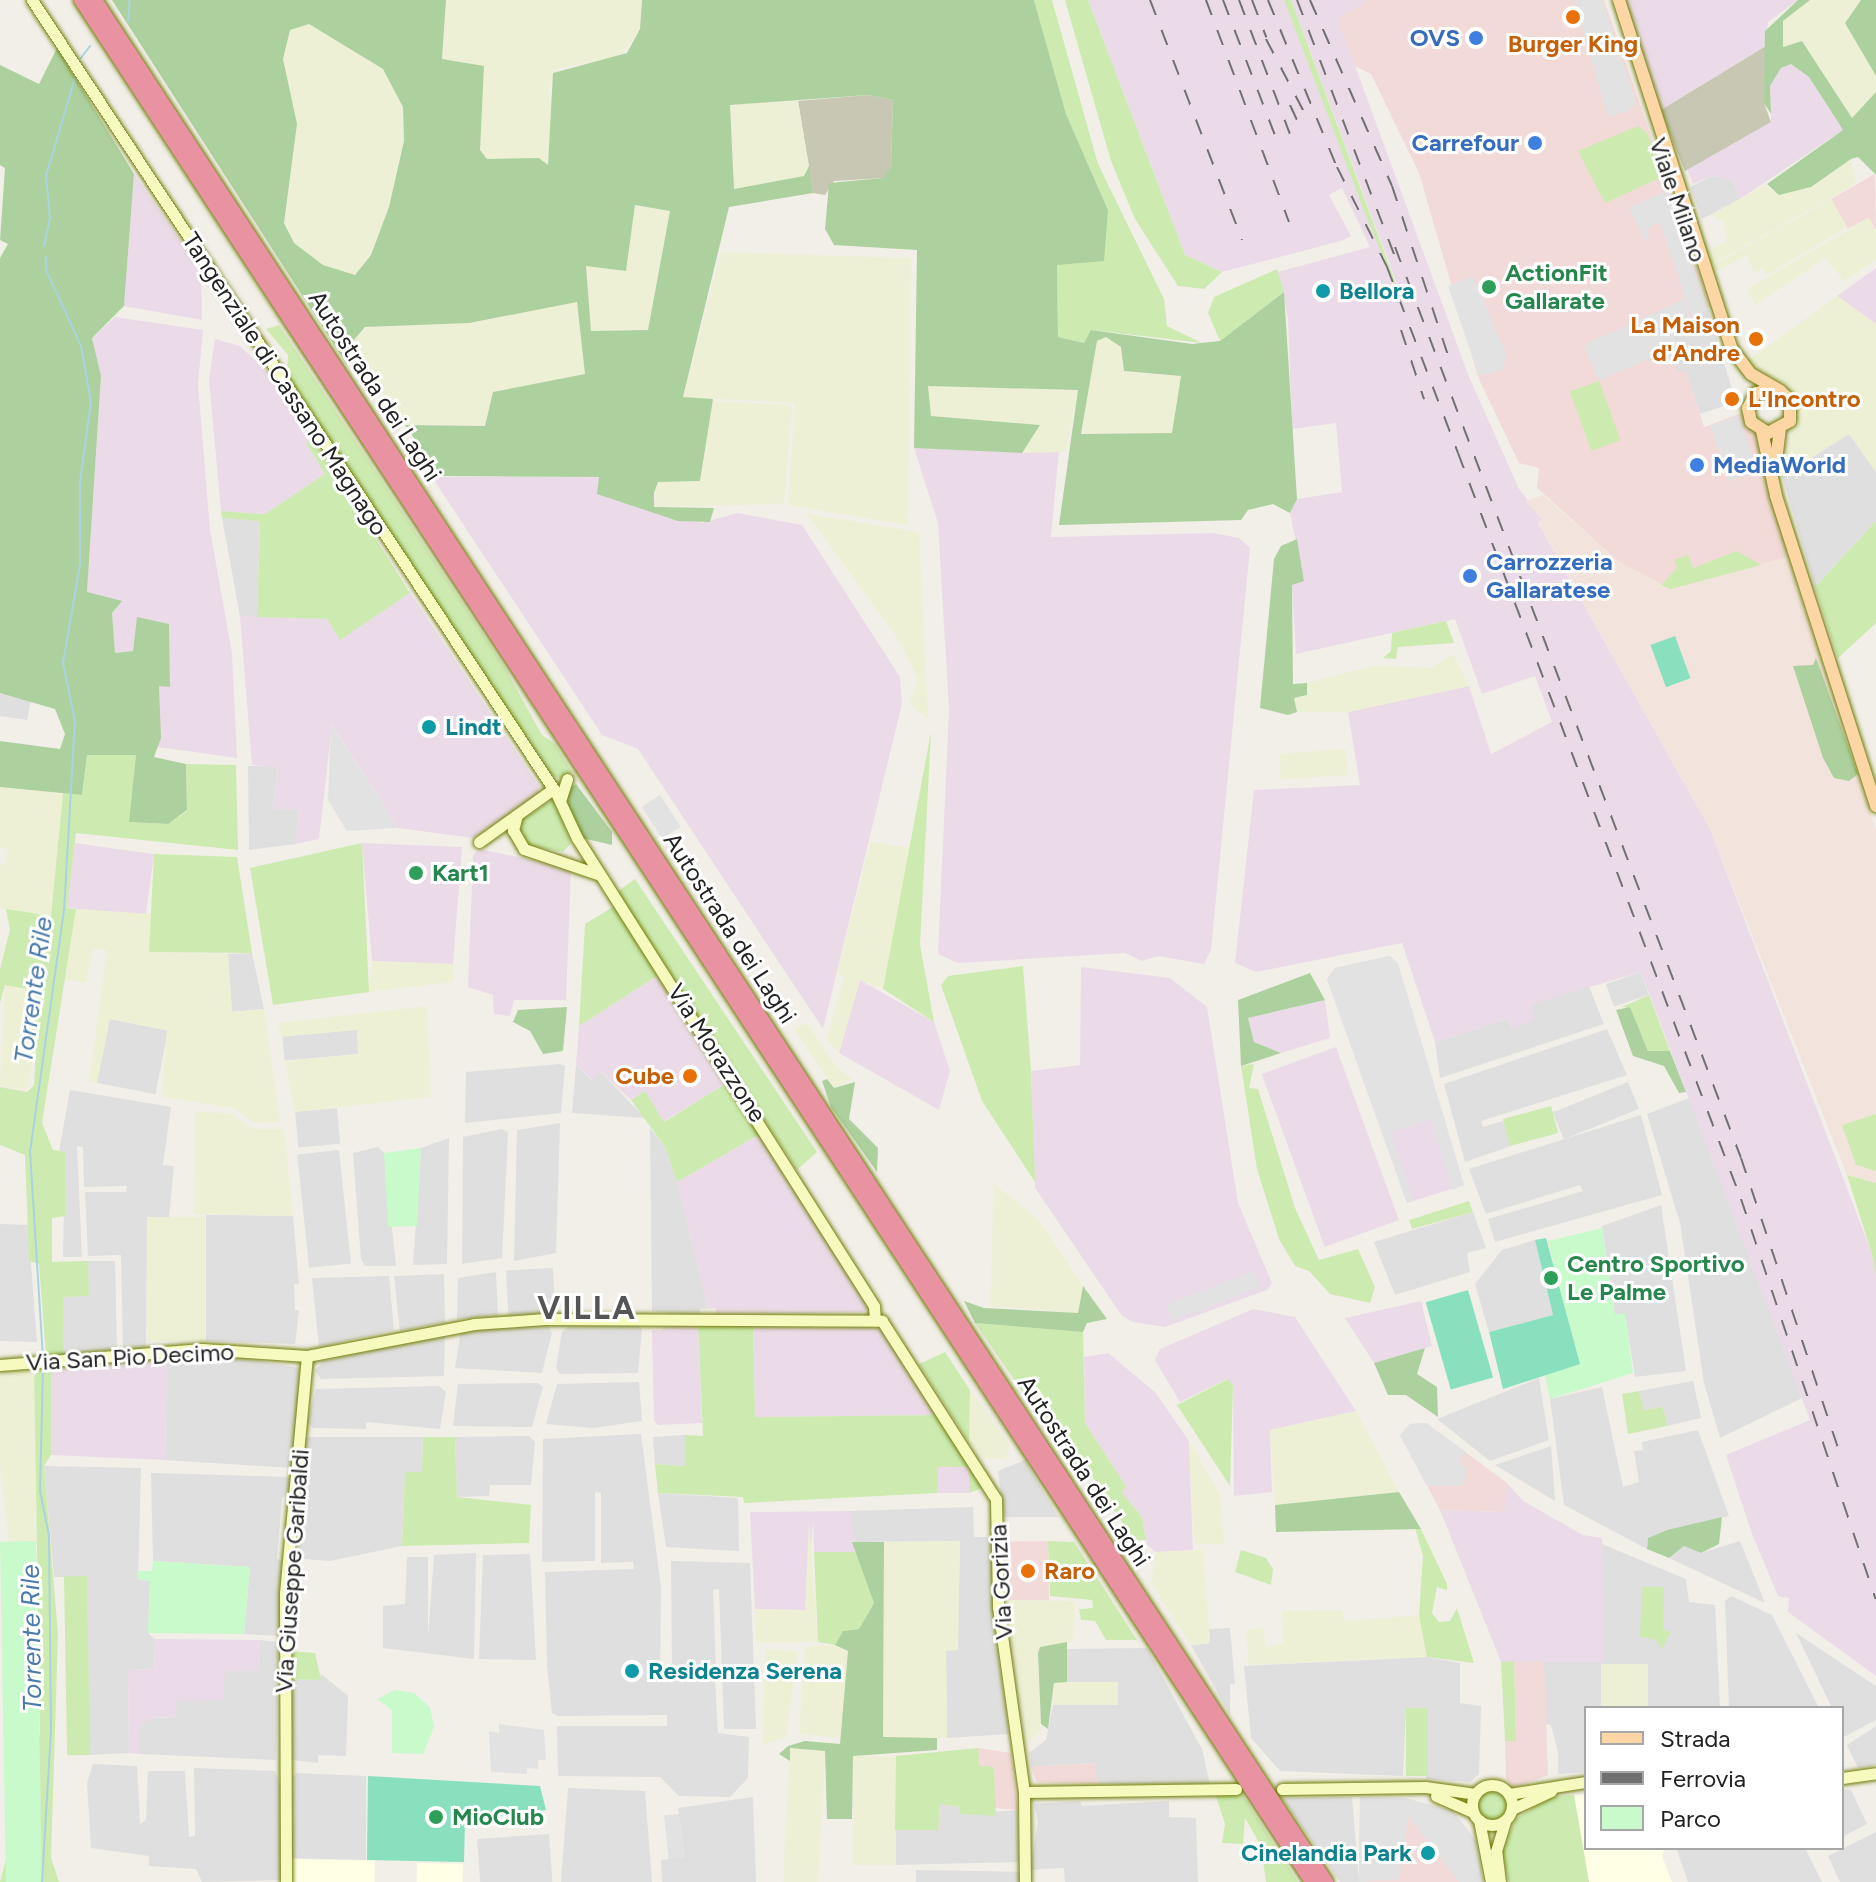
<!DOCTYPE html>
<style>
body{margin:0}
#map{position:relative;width:1876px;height:1882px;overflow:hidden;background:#f2efe9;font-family:Figtree,sans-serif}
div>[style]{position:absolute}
.residential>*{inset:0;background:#e0dfdf;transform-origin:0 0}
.commercial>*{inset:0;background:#f2dad9;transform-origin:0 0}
.industrial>*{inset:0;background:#ebdbe8;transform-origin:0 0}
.education>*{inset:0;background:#ffffe5;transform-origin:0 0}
.military>*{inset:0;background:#f3e3dd}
.construction>*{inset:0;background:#c7c7b4}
.farmland>*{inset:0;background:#eef0d5;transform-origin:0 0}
.grass>*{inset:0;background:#cdebb0;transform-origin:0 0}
.round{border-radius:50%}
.forest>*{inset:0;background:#add19e}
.park>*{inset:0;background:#c8facc;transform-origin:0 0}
.pitch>*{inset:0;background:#88e0be;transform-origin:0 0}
.parking>*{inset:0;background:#e2e2e2;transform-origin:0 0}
.stream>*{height:2px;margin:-1px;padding:0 1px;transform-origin:1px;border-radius:1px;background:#aad3df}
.roads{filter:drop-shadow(0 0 2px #707d05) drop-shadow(0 0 2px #707d05)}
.secondary>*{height:11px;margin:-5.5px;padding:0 5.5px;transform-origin:5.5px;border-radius:5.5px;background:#f7fabf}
.secondary>.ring{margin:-5.5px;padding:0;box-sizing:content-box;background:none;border:11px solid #f7fabf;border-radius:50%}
.primary>*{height:12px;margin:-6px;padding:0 6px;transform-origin:6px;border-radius:6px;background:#fcd6a4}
.highway>*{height:14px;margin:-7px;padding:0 7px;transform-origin:7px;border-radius:7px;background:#e892a2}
.rail>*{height:2px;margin-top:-1px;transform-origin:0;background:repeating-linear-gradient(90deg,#707070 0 16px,transparent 0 32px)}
.dots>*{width:22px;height:22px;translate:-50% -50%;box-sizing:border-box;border:4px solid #fff;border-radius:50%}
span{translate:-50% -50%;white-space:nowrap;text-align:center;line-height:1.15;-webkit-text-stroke:6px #fff;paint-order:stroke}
.shop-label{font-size:24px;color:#366cbe;font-weight:700}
.right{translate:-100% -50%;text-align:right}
.left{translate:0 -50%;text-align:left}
.food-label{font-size:24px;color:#c56008;font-weight:700}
.street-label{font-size:24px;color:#222}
.leisure-label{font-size:24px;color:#27864d;font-weight:700}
.culture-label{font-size:24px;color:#0d838f;font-weight:700}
.water-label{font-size:26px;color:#4a7aab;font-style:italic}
.district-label{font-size:32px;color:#555;font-weight:700;letter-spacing:2px}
.legend{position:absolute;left:1584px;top:1706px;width:260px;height:144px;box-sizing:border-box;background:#fff;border:2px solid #a7a7a7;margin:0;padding:10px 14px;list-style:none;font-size:24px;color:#222}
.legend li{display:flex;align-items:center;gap:16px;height:40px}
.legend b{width:40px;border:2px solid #a7a7a7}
</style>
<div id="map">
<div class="residential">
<div style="clip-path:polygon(1712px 176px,1733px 180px,1740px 199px,1702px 219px,1690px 187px)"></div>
<div style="clip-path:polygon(1708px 309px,1736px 402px,1700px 414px,1686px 372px,1677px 373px,1667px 349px,1670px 328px)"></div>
<div style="clip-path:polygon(1849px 434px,1876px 472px,1876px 521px,1815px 587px,1782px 476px)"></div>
<div style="clip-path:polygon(222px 518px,260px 520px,257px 617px,240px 616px)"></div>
<div style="clip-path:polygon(0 693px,31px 701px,27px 720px,0 716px)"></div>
<div style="clip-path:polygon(248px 766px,278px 766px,273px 809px,299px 810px,296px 844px,249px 850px)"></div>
<div style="clip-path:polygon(252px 953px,264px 1009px,232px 1012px,228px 954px)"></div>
<div style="left:1641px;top:972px;width:24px;height:37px;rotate:71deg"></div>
<div style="clip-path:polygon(1588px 984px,1604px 1024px,1440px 1078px,1435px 1042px,1508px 1019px,1512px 1029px,1531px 1004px)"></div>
<div style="left:109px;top:1019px;width:60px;height:65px;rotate:11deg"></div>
<div style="left:357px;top:1029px;width:25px;height:75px;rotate:85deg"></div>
<div style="clip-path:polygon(1607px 1029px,1627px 1075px,1481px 1121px,1483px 1127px,1503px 1121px,1511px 1146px,1465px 1162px,1444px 1084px)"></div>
<div style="clip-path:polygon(560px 1064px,565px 1066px,561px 1113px,465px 1123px,466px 1072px)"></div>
<div style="clip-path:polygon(576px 1065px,592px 1080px,600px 1071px,645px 1118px,572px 1113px)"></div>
<div style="left:1628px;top:1082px;width:29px;height:81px;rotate:68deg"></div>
<div style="clip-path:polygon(70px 1090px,171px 1107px,163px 1165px,174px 1166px,169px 1218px,147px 1218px,146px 1350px,123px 1350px,121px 1255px,88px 1256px,85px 1192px,126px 1192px,127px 1186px,84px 1187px,83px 1147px,77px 1146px,82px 1257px,63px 1257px,65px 1153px,59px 1151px)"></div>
<div style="clip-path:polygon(1689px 1098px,1802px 1398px,1720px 1438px,1704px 1383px,1680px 1223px,1647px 1114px)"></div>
<div style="left:337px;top:1108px;width:36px;height:42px;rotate:85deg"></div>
<div style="clip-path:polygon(1641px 1115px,1662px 1195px,1495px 1242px,1488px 1219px,1583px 1191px,1580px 1185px,1486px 1214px,1469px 1169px)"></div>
<div style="clip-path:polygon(560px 1123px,556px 1253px,514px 1261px,517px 1130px)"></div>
<div style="clip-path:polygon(650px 1128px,665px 1147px,677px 1182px,708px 1308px,700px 1309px,700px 1316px,652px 1311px)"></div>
<div style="clip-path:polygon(502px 1129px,508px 1132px,502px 1258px,462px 1264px,463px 1137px)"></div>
<div style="clip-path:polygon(449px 1138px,447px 1264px,413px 1265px,421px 1148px)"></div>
<div style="clip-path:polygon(378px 1147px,384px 1153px,396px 1266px,365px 1266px,361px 1259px,353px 1153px)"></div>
<div style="left:339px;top:1150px;width:114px;height:42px;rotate:84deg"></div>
<div style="clip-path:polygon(1661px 1205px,1686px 1371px,1635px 1377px,1625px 1314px,1615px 1315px,1602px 1226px)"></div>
<div style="clip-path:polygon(1473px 1212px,1486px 1248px,1467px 1253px,1470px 1272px,1395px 1295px,1374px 1242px)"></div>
<div style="clip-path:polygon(206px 1215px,293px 1216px,299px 1284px,294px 1284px,295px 1310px,299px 1310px,295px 1344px,206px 1341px)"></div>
<div style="clip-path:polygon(0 1224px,28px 1225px,37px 1342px,0 1341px)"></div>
<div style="clip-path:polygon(1535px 1240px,1553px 1315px,1489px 1332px,1475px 1284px,1502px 1250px)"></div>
<div style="clip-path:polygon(88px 1261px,115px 1261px,117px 1353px,63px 1355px,63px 1297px,88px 1296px)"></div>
<div style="left:553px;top:1268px;width:45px;height:47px;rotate:87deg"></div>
<div style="clip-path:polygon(496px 1272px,498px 1316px,457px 1319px,458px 1278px)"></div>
<div style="clip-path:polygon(444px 1274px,445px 1322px,400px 1331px,394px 1276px)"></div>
<div style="clip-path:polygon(389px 1276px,394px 1330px,319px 1347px,312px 1278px)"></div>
<div style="clip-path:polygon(636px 1324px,642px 1329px,638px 1373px,560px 1374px,556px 1368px,562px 1332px,569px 1326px)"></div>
<div style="clip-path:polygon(548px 1325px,552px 1333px,542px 1373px,455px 1368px,461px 1330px)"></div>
<div style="clip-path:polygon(445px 1334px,444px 1376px,321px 1379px,315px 1371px,323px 1361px)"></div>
<div style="clip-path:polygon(217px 1354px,300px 1368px,293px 1468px,165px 1460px,167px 1357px)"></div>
<div style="clip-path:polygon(1539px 1378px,1549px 1440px,1490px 1461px,1437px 1419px)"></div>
<div style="clip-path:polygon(1693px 1381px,1701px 1418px,1667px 1426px,1663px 1407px,1644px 1410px,1639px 1391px)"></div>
<div style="clip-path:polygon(639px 1382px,642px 1421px,593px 1428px,546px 1424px,557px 1384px)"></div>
<div style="clip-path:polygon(538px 1383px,543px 1387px,532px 1427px,453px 1426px,458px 1384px)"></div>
<div style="clip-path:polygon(439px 1386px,446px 1392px,440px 1429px,366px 1422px,366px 1429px,313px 1428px,307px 1422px,316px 1389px)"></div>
<div style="clip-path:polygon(1602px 1387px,1623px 1487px,1639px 1482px,1634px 1451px,1643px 1450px,1642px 1442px,1698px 1430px,1729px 1516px,1667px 1530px,1648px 1538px,1647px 1549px,1564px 1505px,1550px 1399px)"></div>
<div style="clip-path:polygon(641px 1434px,661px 1587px,660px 1681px,715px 1680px,718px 1733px,749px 1737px,748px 1778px,730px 1797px,679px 1796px,660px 1777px,558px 1776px,557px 1726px,667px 1726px,667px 1715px,558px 1716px,552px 1713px,547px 1666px,545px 1572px,634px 1569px,633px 1562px,601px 1563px,601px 1493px,595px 1492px,595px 1561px,542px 1562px,543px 1439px)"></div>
<div style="clip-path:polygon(685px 1435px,685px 1466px,655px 1464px,653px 1437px)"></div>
<div style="clip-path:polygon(529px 1436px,535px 1442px,531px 1485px,490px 1485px,489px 1496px,457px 1497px,455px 1437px)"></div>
<div style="clip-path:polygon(305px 1437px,423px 1437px,422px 1472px,405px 1473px,402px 1546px,330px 1561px,291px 1558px)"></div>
<div style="clip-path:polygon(1551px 1446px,1555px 1501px,1495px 1465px)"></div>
<div style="clip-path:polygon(1025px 1460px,1058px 1517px,1004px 1517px,998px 1471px)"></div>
<div style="clip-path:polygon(44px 1466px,141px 1468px,138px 1579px,150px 1581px,148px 1633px,155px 1639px,154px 1669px,128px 1670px,129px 1753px,89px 1755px,87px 1577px,54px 1577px)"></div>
<div style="clip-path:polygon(151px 1473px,290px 1477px,289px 1494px,282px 1498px,277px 1559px,283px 1561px,281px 1636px,244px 1634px,250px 1567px,153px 1561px)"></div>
<div style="clip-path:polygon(658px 1493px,738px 1498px,739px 1551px,666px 1547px)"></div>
<div style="clip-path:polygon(973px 1507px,974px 1537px,994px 1537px,997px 1648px,1009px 1734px,947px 1738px,946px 1650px,957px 1650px,960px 1541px,852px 1542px,851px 1511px)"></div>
<div style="clip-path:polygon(1740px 1541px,1765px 1603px,1669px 1558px,1684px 1546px,1701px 1553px)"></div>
<div style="clip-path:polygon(1602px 1544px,1686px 1579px,1689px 1602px,1715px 1605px,1720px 1708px,1648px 1708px,1648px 1665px,1602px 1666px,1604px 1708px,1586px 1708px,1586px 1772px,1558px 1774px,1558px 1752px,1551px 1725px,1545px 1724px,1544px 1661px,1603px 1662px)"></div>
<div style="clip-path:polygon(476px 1553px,474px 1659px,383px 1648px,383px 1606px,405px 1604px,407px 1557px,428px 1557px,428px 1637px,434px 1555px)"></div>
<div style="clip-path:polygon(530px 1554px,536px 1660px,479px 1659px,483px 1555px)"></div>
<div style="clip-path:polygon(671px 1561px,750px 1563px,756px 1729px,724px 1729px,719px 1589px,713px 1590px,716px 1670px,672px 1668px)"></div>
<div style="clip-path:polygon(1731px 1596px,1772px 1615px,1819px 1708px,1729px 1708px,1725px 1601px)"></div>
<div style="clip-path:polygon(1230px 1628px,1235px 1684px,1230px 1684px,1230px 1715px,1191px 1645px,1210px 1643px,1209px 1629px)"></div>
<div style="clip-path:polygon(1796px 1633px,1876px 1686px,1876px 1720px,1844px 1737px,1842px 1708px,1832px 1708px)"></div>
<div style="clip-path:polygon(260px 1640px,278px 1642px,276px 1760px,139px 1754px,139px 1727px,150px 1718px,169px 1718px,177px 1701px,225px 1670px,258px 1671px)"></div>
<div style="clip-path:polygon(1147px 1648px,1202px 1749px,1210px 1784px,1098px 1784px,1094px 1763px,1031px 1767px,1029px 1753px,1046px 1740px,1053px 1705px,1117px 1702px,1117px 1682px,1067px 1682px,1066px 1649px)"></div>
<div style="clip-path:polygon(1427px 1657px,1460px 1663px,1460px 1703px,1481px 1706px,1479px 1774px,1470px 1782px,1426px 1779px,1427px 1708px,1406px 1708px,1403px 1776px,1280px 1771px,1251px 1738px,1244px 1666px)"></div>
<div style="clip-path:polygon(321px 1674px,348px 1696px,346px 1756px,318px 1755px,318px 1763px,285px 1759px,286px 1679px,320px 1680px)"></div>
<div style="clip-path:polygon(1876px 1726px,1876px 1765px,1858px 1768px,1847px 1745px)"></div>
<div style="clip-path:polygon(93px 1764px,137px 1766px,140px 1824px,146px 1820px,148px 1771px,185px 1771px,189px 1837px,195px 1836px,194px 1768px,275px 1771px,285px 1796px,282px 1880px,202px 1882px,196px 1869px,149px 1866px,149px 1856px,91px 1848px,87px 1783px)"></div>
<div style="clip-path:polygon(297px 1773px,366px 1776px,366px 1860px,289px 1858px,291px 1779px)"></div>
<div style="clip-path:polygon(568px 1788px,645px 1791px,652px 1882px,561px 1882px)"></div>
<div style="clip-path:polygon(1842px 1789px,1851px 1790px,1867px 1824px,1842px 1837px)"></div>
<div style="clip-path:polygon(753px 1797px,756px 1882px,662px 1882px,661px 1860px,684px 1857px,678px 1808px)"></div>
<div style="clip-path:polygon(1352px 1797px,1359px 1882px,1340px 1882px,1282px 1798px)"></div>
<div style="clip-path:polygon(1080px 1801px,1082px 1806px,1169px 1801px,1169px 1817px,1196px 1818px,1198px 1882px,1065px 1882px,1064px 1868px,1030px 1870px,1038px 1822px,1034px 1804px)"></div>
<div style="clip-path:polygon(940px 1804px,960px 1807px,960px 1814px,1018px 1810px,1019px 1862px,894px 1865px,895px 1830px,938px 1830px)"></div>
<div style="clip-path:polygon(1876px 1832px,1876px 1882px,1840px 1882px,1828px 1856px)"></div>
<div style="left:549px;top:1834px;width:48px;height:72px;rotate:86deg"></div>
<div style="clip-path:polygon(1676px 1848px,1805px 1848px,1822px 1882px,1688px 1882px)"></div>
<div style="left:916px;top:1870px;width:105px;height:12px;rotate:1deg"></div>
</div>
<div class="commercial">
<div style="clip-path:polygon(1368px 0,1604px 0,1710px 307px,1670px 328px,1678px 345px,1667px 350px,1677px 372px,1686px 371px,1704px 427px,1742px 413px,1753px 423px,1788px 557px,1671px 589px,1619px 562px,1537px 488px,1539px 468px,1519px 463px,1478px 377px,1419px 173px,1371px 74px,1355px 66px,1337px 18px)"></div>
<div style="clip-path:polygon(1875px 174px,1876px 230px,1868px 218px,1848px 229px,1831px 199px)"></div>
<div style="clip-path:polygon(1426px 1423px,1507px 1483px,1505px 1512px,1440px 1510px,1400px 1435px,1410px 1424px)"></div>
<div style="left:1048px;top:1541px;width:59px;height:43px;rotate:89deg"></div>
<div style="clip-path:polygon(1514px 1661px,1544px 1661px,1548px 1775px,1514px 1788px,1506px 1779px,1505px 1741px,1516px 1740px)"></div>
<div style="clip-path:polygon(978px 1748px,1011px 1753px,1018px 1810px,995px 1808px,994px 1767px,980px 1767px)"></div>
<div style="clip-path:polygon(1095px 1763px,1098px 1784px,1037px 1782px,1031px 1767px)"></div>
<div style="clip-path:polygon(1360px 1797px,1405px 1798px,1453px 1811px,1476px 1841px,1483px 1882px,1359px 1882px)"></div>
</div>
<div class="industrial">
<div style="clip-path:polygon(1088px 0,1284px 0,1406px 308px,1291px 0,1368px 0,1338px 19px,1469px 377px,1519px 489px,1543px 519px,1538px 523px,1710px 829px,1871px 1251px,1876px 1276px,1876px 1676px,1788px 1612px,1789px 1598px,1778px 1596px,1752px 1534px,1726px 1455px,1810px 1420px,1641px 972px,1532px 1004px,1535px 1020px,1512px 1029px,1508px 1019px,1435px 1042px,1402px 943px,1256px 972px,1235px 963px,1254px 790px,1360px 785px,1348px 712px,1469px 686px,1491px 754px,1552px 722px,1535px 676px,1482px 694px,1455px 619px,1296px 654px,1292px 585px,1304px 580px,1290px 513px,1297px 499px,1342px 492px,1336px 423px,1292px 429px,1288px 318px,1278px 272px,1370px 247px,1342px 188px,1329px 195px,1351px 236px,1341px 241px,1222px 272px,1185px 255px)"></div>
<div style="clip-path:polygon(1625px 0,1798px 0,1768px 22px,1766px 46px,1661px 110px)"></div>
<div style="clip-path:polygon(1791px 64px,1809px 77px,1843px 130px,1740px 199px,1733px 180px,1712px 176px,1693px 184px,1687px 169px,1771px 122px,1770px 86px,1781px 67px)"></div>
<div style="clip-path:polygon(134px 174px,201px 270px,202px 320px,124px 306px)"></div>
<div style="clip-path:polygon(1876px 268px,1876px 324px,1837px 296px)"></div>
<div style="clip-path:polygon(115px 317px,203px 330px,198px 384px,210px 530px,232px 653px,237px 758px,158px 747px,159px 685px,169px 687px,134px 651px,114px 653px,112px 612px,87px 592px,101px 377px,92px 338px)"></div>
<div style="clip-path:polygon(215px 339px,240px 346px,271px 376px,312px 439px,306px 443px,325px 474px,265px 514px,221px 511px,209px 380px)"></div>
<div style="clip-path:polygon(914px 448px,1059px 451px,1051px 537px,1213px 533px,1239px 538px,1250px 548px,1211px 950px,1204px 964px,1158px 956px,1142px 961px,1125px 953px,958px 963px,938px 954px,949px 709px,938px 523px)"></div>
<div style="clip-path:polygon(432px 477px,599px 477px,702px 523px,737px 513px,802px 525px,900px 677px,902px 704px,823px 1029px,638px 749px,602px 735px)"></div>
<div style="clip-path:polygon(410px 593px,539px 786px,538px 795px,473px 838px,398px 828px,332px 725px,319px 839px,296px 844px,299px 810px,273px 809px,278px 767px,252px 765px,240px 616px,327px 619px,340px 639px)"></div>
<div style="left:75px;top:843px;width:80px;height:65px;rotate:8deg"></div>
<div style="clip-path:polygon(362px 843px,462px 847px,453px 964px,372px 961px)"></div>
<div style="clip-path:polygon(479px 849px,571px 868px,566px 1000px,514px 1000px,510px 1016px,494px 1014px,493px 995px,468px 987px,473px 856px)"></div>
<div style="clip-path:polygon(1390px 956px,1398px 964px,1464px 1185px,1407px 1203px,1327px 979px,1335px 968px)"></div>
<div style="clip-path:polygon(1081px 967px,1170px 978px,1207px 1007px,1238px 1203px,1272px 1283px,1267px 1290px,1165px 1327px,1133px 1322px,1122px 1316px,1035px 1188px,1031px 1071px,1080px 1065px)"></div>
<div style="clip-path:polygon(660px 974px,730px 1081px,663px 1122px,645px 1091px,631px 1100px,600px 1071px,593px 1080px,576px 1065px,579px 1026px)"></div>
<div style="clip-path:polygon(860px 980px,934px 1022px,950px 1071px,939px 1110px,839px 1053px)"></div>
<div style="clip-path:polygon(1325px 1000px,1330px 1038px,1281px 1053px,1254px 1042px,1248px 1018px)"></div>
<div style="left:1336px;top:1047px;width:184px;height:79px;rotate:70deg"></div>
<div style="clip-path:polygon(760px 1134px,868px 1306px,864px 1312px,716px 1314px,716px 1308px,708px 1308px,677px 1182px)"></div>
<div style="clip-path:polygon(1421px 1301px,1432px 1346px,1374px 1363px,1345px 1318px)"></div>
<div style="clip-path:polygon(1253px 1309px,1295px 1317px,1356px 1411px,1270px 1430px,1272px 1492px,1234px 1496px,1233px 1385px,1227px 1379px,1180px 1402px,1155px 1360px,1160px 1349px)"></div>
<div style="clip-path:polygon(810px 1321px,812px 1328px,865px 1324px,886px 1332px,940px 1415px,755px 1417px,753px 1324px)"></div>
<div style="clip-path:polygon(663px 1324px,698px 1324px,702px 1423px,658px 1425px,654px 1420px,652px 1330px,663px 1330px)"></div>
<div style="clip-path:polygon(1108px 1353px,1155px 1392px,1189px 1441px,1193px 1550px,1156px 1552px,1147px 1545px,1142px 1517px,1122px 1493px,1126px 1486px,1085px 1423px,1084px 1357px)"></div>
<div style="clip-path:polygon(167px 1357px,165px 1460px,51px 1455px,51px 1366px)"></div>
<div style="left:969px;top:1466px;width:27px;height:32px;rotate:90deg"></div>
<div style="clip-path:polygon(1507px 1483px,1523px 1501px,1583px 1535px,1602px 1538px,1604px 1662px,1501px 1662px,1440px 1510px,1504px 1512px)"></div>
<div style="clip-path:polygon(851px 1511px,856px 1552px,814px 1552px,813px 1522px,805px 1610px,755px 1609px,750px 1512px)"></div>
<div style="clip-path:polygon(155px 1639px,260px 1640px,258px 1671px,225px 1671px,223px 1700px,177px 1701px,176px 1717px,150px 1718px,139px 1728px,139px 1754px,129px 1753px,128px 1670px,154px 1669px)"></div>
</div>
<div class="education">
<div style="clip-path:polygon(1574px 1795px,1586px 1795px,1586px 1848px,1665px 1848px,1662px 1856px,1672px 1882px,1589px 1882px)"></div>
<div style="left:290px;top:1859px;width:85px;height:23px;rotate:1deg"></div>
<div style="left:417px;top:1863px;width:46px;height:19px;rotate:1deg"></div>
</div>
<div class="military">
<div style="clip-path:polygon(1543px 495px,1619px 562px,1671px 589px,1788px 557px,1876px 830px,1876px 1183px,1847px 1175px,1710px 829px,1538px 522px,1542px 519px,1525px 501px)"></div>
</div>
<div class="construction">
<div style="clip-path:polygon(1766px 46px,1764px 103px,1771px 122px,1685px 171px,1661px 110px)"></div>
<div style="clip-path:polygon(868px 95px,893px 100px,891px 166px,884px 178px,834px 181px,825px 195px,813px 193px,798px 101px)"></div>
</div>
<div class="farmland">
<div style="clip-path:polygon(446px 0,642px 0,640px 29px,620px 57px,556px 69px,548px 91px,555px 117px,548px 166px,487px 159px,480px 150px,477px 101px,484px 66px,442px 59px)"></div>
<div style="clip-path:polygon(1810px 0,1861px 0,1845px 23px,1876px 76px,1876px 92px,1852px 118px,1802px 41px,1783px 47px,1783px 21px)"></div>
<div style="clip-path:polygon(309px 24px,383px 69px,403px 107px,404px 141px,389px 207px,371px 255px,355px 275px,332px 271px,294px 243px,284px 223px,296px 136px,283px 59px,290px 29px)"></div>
<div style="clip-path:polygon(798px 101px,809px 166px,804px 176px,734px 189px,730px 104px)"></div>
<div style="clip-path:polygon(1851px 159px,1856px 184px,1710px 265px,1706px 252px,1727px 241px,1723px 221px,1711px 215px,1767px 184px,1771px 191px,1811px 187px)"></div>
<div style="clip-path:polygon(1831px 199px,1847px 227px,1767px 275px,1763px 269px,1754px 273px,1747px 255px,1715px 272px,1713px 265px)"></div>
<div style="clip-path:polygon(635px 205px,670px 210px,648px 330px,590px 331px,585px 265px,626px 271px)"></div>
<div style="clip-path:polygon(1869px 218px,1876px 230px,1876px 260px,1844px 281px,1825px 258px,1755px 305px,1747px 289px)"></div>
<div style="clip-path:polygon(721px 252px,911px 258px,908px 525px,788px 505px,795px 403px,683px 397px)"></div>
<div style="clip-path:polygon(1837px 296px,1876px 324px,1876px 472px,1849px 434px,1782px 476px,1800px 396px,1747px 361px)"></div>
<div style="clip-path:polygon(577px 301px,585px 374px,493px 392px,485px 426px,405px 425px,350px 348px,358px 332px,380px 324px,469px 323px)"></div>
<div style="clip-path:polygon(1106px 337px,1120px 344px,1126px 372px,1182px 376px,1172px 433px,1081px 434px,1097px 341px)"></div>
<div style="clip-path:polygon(928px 386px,1078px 390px,1066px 452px,1022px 453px,1039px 425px,931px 416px)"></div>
<div style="clip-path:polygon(712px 401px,792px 405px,784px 504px,654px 507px,657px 482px,700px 481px)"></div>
<div style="clip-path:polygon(807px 514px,919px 532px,928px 719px,909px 704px,918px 679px,900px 642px)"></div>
<div style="clip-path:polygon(1453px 654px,1469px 686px,1348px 712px,1297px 712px,1294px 698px,1307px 695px,1307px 683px,1376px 665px,1431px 668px)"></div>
<div style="left:1346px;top:749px;width:26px;height:67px;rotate:86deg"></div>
<div style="clip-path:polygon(0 787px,63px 793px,51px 916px,0 908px,0 864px,5px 865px,8px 849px,0 848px)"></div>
<div style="clip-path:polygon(871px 842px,911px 848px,883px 989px,860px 980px,839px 1053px,827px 1039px,844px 976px,837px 973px)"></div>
<div style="clip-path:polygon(76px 909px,152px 914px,149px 952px,228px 954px,232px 1012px,264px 1009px,280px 1122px,254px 1123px,234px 1108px,162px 1097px,167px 1030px,110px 1019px,97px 1083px,89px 1082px,107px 950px,93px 949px,86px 983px,64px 979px)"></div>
<div style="clip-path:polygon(372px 961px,453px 964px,453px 982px,369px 992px)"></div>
<div style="clip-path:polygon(5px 985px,28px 989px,25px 1027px,37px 1030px,28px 1090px,0 1086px)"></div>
<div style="clip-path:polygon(427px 1006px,431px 1097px,295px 1112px,285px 1061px,358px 1054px,357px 1030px,280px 1037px,278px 1023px)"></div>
<div style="clip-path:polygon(807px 1023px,835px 1065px,852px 1079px,834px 1088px,794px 1029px)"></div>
<div style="clip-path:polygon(195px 1111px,232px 1114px,252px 1129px,284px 1129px,293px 1216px,194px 1214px)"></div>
<div style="clip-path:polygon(994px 1184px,1038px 1219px,1083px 1286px,1078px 1313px,990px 1306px)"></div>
<div style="left:205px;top:1217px;width:124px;height:58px;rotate:90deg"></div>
<div style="clip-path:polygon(34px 1369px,36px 1541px,9px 1541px,0 1463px,0 1371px)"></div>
<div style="clip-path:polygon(970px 1390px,1010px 1445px,1005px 1459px,982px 1458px,969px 1442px)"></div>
<div style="clip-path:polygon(1356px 1411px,1399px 1492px,1275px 1505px,1270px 1430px)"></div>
<div style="clip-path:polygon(1189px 1441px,1220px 1495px,1224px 1544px,1194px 1544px)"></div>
<div style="clip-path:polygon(809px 1522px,818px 1642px,756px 1642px,755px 1609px,805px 1610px)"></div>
<div style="clip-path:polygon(960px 1541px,958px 1650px,946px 1651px,947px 1738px,883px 1738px,884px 1542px)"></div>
<div style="clip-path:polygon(1203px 1550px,1210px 1643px,1191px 1645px,1151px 1583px,1156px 1552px)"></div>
<div style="clip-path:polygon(1006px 1600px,1073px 1601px,1075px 1607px,1073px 1642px,1040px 1647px,1038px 1653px,1041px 1730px,1027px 1745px)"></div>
<div style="clip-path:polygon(1342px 1610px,1344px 1621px,1424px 1615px,1427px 1657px,1248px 1665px,1246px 1630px,1264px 1628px,1265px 1648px,1283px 1643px,1282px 1611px)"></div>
<div style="clip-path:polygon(835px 1645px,848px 1651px,840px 1738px,799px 1734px,805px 1647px)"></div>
<div style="clip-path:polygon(765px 1649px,798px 1652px,786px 1737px,763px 1745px)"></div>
<div style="left:1648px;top:1664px;width:44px;height:47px;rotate:90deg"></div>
<div style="left:1054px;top:1682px;width:64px;height:23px"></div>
<div style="left:790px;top:1748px;width:35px;height:134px;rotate:3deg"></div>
<div style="left:853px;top:1756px;width:43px;height:109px"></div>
</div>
<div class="grass">
<div style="clip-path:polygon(1034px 0,1052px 0,1098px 164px,1164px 299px,1167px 326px,1202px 343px,1092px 330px,1084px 343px,1058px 337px,1057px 265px,1108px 210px,1066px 114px)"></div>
<div style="clip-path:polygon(1065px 0,1088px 0,1185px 255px,1222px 272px,1204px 289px,1178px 286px,1135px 219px,1111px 161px)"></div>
<div style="clip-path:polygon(1284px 0,1291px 0,1405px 308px,1365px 214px)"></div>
<div style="clip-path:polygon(1638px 126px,1647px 133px,1664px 176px,1605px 203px,1578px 151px)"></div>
<div style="clip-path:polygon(1277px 269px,1284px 292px,1220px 341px,1208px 313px,1214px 297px)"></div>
<div style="clip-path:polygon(279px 325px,504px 666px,542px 735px,555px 744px,572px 772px,561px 779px,549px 774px,287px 376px,288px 355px,266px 329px)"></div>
<div style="left:1599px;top:381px;width:63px;height:31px;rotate:70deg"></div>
<div style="clip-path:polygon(312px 439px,410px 593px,340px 640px,327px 619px,257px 617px,260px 521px,222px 518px,221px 511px,265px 514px,325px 474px,306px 443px)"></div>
<div style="clip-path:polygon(1876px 521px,1876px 623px,1838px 658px,1815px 587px)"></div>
<div style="clip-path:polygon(1737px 551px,1761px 565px,1671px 589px,1661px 585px,1677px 568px,1674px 560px,1688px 555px,1693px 568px)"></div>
<div style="clip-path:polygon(1446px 621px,1454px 643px,1398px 647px,1396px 659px,1383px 658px,1391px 651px,1392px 633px)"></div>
<div style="clip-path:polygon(931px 732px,920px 945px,934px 1022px,883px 989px)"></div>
<div style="clip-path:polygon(87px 755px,136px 755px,130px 822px,167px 824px,187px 811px,186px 764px,236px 765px,238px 850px,76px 833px,67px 908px,76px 909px,42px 1123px,53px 1150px,65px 1152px,65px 1216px,52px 1218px,52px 1262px,88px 1261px,89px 1296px,63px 1297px,63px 1355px,46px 1356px,39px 1264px,29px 1261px,25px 1155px,0 1145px,0 1087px,27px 1092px,34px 1085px,37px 1031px,25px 1027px,28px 989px,5px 985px,0 1003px,0 969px,10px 930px,6px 909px,51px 916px,63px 793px,82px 795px)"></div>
<div style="clip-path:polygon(554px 799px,571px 843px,563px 852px,527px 845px,520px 838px,521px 820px)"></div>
<div style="clip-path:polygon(362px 843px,369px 992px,273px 1005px,250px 868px)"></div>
<div style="clip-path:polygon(154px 854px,237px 857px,252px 953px,149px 952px)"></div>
<div style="clip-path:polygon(635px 879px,817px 1152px,797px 1170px,617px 892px)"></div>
<div style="clip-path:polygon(616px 905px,660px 974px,579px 1026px,585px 924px)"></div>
<div style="clip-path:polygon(1023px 966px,1031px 1071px,1035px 1182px,982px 1101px,941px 985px,948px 976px)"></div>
<div style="clip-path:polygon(1649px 995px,1670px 1051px,1648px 1051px,1630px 1008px,1622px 1007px)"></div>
<div style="clip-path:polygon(1254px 1064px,1249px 1088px,1258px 1089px,1295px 1208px,1319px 1260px,1358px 1249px,1375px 1287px,1370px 1303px,1330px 1294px,1309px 1271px,1295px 1266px,1279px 1239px,1257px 1169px,1241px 1066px)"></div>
<div style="clip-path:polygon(730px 1081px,760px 1134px,677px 1182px,665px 1147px,631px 1100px,645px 1091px,664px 1122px)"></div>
<div style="left:1551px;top:1106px;width:28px;height:50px;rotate:75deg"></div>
<div style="clip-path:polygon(1876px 1114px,1876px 1171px,1856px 1165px,1842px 1125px)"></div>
<div style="clip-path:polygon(1847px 1175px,1876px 1183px,1876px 1276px,1871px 1251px)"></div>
<div style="clip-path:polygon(1469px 1201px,1473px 1212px,1412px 1229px,1409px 1220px)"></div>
<div style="clip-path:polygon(975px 1323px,1083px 1332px,1085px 1423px,1126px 1486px,1122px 1493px,1142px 1517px,1146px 1540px,1133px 1540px,1085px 1465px,1076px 1469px)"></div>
<div style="clip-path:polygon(698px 1324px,753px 1324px,755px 1417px,940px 1415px,982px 1488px,969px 1493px,969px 1467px,938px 1467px,937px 1493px,744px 1503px,743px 1497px,658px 1493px,655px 1464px,685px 1466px,685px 1435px,703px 1436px)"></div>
<div style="clip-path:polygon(945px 1352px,970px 1390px,969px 1442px,919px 1364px)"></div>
<div style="clip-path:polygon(51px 1366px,51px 1455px,44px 1466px,58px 1634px,51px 1858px,59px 1882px,0 1882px,40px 1733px,34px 1369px)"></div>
<div style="clip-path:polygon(1228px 1379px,1233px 1385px,1230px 1486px,1177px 1405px)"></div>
<div style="clip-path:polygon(1639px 1391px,1644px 1410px,1663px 1407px,1667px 1426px,1628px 1434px,1622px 1394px)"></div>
<div style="clip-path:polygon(423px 1437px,455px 1437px,457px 1497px,531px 1505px,529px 1543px,402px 1546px,405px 1472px,422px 1472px)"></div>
<div style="clip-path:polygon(1415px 1528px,1421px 1529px,1447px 1584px,1447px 1590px,1437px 1587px,1432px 1613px,1439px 1622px,1450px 1621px,1457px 1608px,1474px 1663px,1427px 1657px,1419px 1615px,1423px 1556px)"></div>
<div style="clip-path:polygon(1048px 1541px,1074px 1542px,1137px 1640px,1106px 1640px,1095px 1621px,1081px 1620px,1079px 1609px,1093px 1608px,1092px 1600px,1050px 1596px)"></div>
<div style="clip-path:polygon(1241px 1550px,1266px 1558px,1273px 1569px,1271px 1585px,1235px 1572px)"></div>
<div style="clip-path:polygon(814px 1552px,856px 1552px,874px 1603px,859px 1629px,843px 1631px,835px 1645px,818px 1642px)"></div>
<div style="left:87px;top:1576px;width:179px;height:23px;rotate:89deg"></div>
<div style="clip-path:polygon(1642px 1587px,1664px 1587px,1663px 1630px,1671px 1632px,1662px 1649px,1656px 1640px,1640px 1637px)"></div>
<div style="clip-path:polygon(290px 1651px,315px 1653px,321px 1680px,286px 1679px)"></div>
<div style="clip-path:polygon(1514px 1661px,1516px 1741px,1505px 1741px,1501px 1662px)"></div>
<div style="left:1406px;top:1708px;width:22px;height:68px"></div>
<div style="clip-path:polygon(978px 1748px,980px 1766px,994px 1767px,996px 1816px,960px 1814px,959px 1807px,940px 1804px,938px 1830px,895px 1830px,896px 1756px)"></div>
<div class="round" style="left:1478px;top:1792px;width:28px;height:28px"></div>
<div style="clip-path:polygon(1242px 1794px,1298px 1882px,1266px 1882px,1261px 1846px,1245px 1818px,1243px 1844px,1222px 1843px,1225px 1824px,1216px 1796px)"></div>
<div style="clip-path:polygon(1574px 1795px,1589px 1882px,1509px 1882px,1502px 1852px,1516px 1819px,1549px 1797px)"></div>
</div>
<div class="forest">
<div style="clip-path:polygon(evenodd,112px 0,446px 0,442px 59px,484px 66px,480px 150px,487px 159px,539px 158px,548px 165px,553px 73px,627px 53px,640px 29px,642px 0,1034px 0,1066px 114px,1108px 210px,1104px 261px,1057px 265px,1058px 337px,1084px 343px,1091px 330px,1192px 344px,1220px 341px,1284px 292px,1297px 499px,1290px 513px,1273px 504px,1248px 510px,1241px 520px,1059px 525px,1078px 390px,928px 386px,931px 416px,1040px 425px,1022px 453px,914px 448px,917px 250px,834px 245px,825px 229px,829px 183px,883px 178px,891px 166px,893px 100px,868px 95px,730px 105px,734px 189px,804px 176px,809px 166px,813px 193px,729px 207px,683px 397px,713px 399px,700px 481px,658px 482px,654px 493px,654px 507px,714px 508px,710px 522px,678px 521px,597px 494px,599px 477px,440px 476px,405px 425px,485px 426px,493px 392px,585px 374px,577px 302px,469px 323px,365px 327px,353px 341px,347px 365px,112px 0,309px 24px,383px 69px,403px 107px,404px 141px,389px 207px,371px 255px,355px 275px,323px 265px,294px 243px,284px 223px,297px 124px,283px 59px,290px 30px,309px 24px,112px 0,635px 205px,670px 211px,648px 330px,591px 331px,586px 266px,626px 271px,635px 205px,112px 0,1106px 337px,1121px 347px,1124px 371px,1181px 376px,1172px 433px,1081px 434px,1097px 341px,1106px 337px)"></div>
<div style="clip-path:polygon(1798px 0,1810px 0,1783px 21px,1783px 47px,1802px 41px,1852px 118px,1876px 92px,1876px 175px,1858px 157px,1851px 159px,1811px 187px,1779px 195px,1767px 184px,1843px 130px,1809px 77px,1791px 64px,1781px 68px,1770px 86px,1771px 114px,1764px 103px,1765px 31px)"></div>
<div style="clip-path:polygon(1861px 0,1876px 0,1876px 76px,1845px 23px)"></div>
<div style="clip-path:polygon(57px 48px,134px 174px,124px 306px,92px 338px,101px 376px,87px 592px,122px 601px,112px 613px,115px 653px,133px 651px,137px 617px,169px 624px,170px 687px,159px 686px,161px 738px,154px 757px,186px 764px,187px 810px,168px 824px,129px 822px,136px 755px,87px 755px,82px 795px,0 787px,0 741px,60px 749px,65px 734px,55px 709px,0 693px,0 258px,8px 244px,0 240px,5px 168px,0 165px,0 65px,39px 84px)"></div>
<div style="clip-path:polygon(1297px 539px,1304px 581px,1292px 585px,1293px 684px,1307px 683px,1307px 695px,1294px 698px,1297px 712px,1288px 715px,1260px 708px,1274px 559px,1281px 546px)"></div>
<div style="clip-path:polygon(1816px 658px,1858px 774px,1849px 781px,1834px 778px,1823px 758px,1793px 666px,1813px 665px)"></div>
<div style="clip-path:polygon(576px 784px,612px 832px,612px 845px,582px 838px,568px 812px,567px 791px)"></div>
<div style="clip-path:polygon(1310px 973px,1325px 1000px,1248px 1018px,1254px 1042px,1281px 1053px,1241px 1066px,1238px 1000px)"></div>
<div style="clip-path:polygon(567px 1007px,563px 1051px,543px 1054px,530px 1031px,513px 1022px,518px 1010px)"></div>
<div style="clip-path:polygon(1630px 1007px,1648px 1051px,1670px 1051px,1686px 1092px,1679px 1093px,1664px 1066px,1633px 1056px,1616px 1010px)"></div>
<div style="clip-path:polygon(827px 1079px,834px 1088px,855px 1082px,849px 1119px,878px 1148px,877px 1172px,831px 1107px,822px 1081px)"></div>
<div style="clip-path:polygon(1083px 1286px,1107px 1319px,1087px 1323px,1083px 1332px,975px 1323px,964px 1301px,984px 1308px,1078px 1313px)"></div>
<div style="clip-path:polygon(1425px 1348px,1417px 1374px,1437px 1387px,1438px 1417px,1406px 1395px,1388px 1395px,1374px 1363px)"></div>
<div style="clip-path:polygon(1399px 1492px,1421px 1529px,1276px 1532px,1275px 1505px)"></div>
<div style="clip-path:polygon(1722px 1517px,1719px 1544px,1701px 1553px,1684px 1546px,1669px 1558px,1647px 1549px,1648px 1538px,1667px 1530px)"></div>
<div style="clip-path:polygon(852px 1542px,884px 1542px,883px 1737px,937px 1738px,937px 1750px,853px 1756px,852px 1819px,827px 1819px,825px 1751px,790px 1748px,790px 1761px,779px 1754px,788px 1746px,805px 1741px,840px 1744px,848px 1651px,835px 1645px,843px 1631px,859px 1629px,874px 1603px)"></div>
<div style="clip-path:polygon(1067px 1642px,1067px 1682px,1054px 1683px,1048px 1729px,1041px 1724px,1038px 1653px,1040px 1647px)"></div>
</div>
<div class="park">
<div style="clip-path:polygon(421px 1148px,417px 1226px,388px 1227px,384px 1153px)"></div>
<div style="clip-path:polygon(1602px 1228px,1615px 1315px,1625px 1313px,1633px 1373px,1550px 1399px,1545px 1374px,1579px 1364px,1548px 1241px)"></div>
<div style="left:36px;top:1541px;width:341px;height:36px;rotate:89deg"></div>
<div style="clip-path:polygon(153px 1561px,250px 1567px,244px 1634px,148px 1633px,150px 1581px,138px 1579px,137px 1571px,152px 1571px)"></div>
<div style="clip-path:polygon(395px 1690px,414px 1693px,430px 1707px,434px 1727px,423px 1754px,392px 1753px,392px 1710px,377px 1699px)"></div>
</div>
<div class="pitch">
<div style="left:1675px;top:636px;width:45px;height:26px;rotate:70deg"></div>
<div style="clip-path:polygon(1546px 1238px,1580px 1364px,1503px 1389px,1489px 1332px,1553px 1315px,1535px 1240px)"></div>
<div style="left:1468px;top:1290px;width:91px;height:44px;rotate:74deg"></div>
<div style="clip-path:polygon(368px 1776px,540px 1786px,546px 1810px,465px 1820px,464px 1862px,367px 1860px)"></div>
</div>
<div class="parking">
<div style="clip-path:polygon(1574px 0,1602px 0,1636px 102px,1628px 111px,1608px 117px)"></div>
<div style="clip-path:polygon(1667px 191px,1708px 309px,1691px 316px,1660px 222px,1647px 229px,1650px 238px,1644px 240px,1629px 207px)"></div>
<div style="clip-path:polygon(1473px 276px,1506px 354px,1503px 370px,1479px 376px,1448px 286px)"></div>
<div style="clip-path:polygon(1684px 299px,1690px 319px,1670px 328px,1678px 345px,1599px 381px,1584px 345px)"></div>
<div style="left:1739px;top:416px;width:59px;height:30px;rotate:72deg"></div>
<div style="clip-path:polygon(331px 724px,398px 828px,347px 831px,328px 800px)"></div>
<div style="left:660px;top:795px;width:38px;height:22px;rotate:57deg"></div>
<div style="clip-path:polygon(1390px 956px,1398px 964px,1464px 1185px,1453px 1190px,1431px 1120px,1390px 1132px,1413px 1201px,1407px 1203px,1327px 979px,1335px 968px)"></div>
<div style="left:1254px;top:1271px;width:17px;height:94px;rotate:69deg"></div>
<div style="clip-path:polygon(1426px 1423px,1466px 1452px,1460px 1458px,1462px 1467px,1468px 1465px,1463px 1486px,1427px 1486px,1400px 1435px,1410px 1424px)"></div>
<div style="clip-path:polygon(499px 1724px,544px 1730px,546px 1760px,538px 1760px,538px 1769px,527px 1768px,527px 1774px,491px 1772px,489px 1731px,499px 1733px)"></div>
<div style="clip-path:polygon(1360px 1797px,1405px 1798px,1453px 1811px,1476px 1841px,1483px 1882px,1459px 1882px,1408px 1816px,1399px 1879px,1359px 1882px)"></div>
<div style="left:679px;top:1814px;width:44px;height:15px;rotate:84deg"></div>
</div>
<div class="stream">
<div style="left:128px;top:21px;width:21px;rotate:-85deg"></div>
<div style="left:81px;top:58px;width:15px;rotate:-53deg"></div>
<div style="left:44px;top:246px;width:29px;rotate:-78deg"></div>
<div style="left:50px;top:218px;width:42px;rotate:-95.4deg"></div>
<div style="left:46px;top:176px;width:102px;rotate:-73.5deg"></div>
<div style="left:43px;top:1358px;width:206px;rotate:-93.6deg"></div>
<div style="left:30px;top:1152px;width:243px;rotate:-82deg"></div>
<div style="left:64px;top:911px;width:190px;rotate:-86.7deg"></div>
<div style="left:75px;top:721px;width:59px;rotate:-101.7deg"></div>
<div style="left:63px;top:663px;width:99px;rotate:-80.2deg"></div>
<div style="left:80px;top:565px;width:83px;rotate:-90deg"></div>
<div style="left:80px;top:482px;width:81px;rotate:-82.2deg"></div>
<div style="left:91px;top:402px;width:57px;rotate:-100.1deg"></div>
<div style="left:81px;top:346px;width:84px;rotate:-114.7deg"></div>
<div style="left:46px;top:270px;width:13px;rotate:-90deg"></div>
<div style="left:42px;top:1882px;width:152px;rotate:-86.6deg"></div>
<div style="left:51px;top:1730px;width:195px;rotate:-90.6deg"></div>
<div style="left:49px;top:1535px;width:45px;rotate:-101.6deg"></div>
<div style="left:40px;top:1491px;width:126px;rotate:-88.6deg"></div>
</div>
<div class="roads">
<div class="secondary">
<div style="left:32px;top:0;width:950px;rotate:56.54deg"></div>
<div style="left:556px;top:793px;width:50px;rotate:65deg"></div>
<div style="left:577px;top:838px;width:554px;rotate:57.6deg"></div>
<div style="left:874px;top:1306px;width:13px;rotate:86deg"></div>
<div style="left:560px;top:801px;width:23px;rotate:-72deg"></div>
<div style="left:517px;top:815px;width:16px;rotate:105deg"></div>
<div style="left:513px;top:830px;width:22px;rotate:60deg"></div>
<div style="left:524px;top:849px;width:80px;rotate:18.9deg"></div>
<div style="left:479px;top:842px;width:91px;rotate:-35.6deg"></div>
<div style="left:0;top:1365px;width:203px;rotate:-4.5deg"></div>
<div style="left:202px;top:1349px;width:105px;rotate:3.8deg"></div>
<div style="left:307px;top:1356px;width:170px;rotate:-10.8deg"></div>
<div style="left:474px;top:1324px;width:71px;rotate:-4deg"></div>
<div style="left:545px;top:1319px;width:337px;rotate:0.3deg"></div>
<div style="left:882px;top:1321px;width:211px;rotate:57.4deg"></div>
<div style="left:996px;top:1499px;width:108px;rotate:88.9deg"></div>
<div style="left:998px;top:1607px;width:187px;rotate:82deg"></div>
<div style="left:1024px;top:1792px;width:90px;rotate:89.4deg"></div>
<div style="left:1842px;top:1778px;width:34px;rotate:-8deg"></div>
<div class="ring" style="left:1472px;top:1785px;width:29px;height:29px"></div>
<div style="left:1282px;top:1789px;width:143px;rotate:-0.8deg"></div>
<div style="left:1425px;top:1787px;width:51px;rotate:7.8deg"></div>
<div style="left:1024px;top:1792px;width:212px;rotate:-0.8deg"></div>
<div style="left:1509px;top:1794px;width:78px;rotate:-8.9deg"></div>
<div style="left:1436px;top:1796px;width:40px;rotate:23.4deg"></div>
<div style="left:1512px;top:1809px;width:43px;rotate:-24.8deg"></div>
<div style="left:1479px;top:1820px;width:63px;rotate:79deg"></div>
<div style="left:286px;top:1882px;width:289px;rotate:-90.2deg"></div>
<div style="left:285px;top:1593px;width:238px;rotate:-84.7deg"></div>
<div style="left:1500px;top:1882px;width:31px;rotate:-97deg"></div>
<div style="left:1496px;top:1851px;width:31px;rotate:-73deg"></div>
</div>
<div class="primary">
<div style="left:1619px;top:0;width:367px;rotate:72.1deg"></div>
<div style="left:1732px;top:349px;width:31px;rotate:53deg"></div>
<div style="left:1751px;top:374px;width:34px;rotate:30deg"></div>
<div style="left:1780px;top:391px;width:13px;rotate:42deg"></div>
<div style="left:1790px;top:400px;width:21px;rotate:90deg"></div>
<div style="left:1790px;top:421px;width:25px;rotate:151deg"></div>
<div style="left:1768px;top:433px;width:20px;rotate:-147deg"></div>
<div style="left:1751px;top:422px;width:14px;rotate:-102deg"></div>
<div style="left:1748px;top:408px;width:17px;rotate:-62deg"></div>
<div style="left:1756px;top:393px;width:17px;rotate:-13deg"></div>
<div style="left:1762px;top:431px;width:66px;rotate:77.8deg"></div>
<div style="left:1776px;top:496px;width:326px;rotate:72.1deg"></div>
<div style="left:1775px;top:469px;width:39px;rotate:-83deg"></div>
</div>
<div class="highway">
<div style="left:81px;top:0;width:2249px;rotate:56.81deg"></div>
<div style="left:95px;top:0;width:2249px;rotate:56.81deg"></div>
</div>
</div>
<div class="rail">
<div style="left:1150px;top:0;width:257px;rotate:69deg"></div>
<div style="left:1206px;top:0;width:237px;rotate:69.5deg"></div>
<div style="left:1223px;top:0;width:148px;rotate:69deg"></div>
<div style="left:1239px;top:0;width:143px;rotate:69.2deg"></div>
<div style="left:1252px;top:0;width:40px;rotate:69deg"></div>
<div style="left:1268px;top:0;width:181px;rotate:67.6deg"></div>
<div style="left:1337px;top:167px;width:112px;rotate:63.4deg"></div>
<div style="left:1387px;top:267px;width:199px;rotate:69.1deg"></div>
<div style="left:1458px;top:453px;width:798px;rotate:69.23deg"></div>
<div style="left:1741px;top:1199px;width:422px;rotate:71.4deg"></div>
<div style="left:1297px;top:0;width:277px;rotate:69.1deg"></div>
<div style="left:1310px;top:0;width:203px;rotate:66.2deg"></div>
<div style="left:1392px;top:186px;width:178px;rotate:71.7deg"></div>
<div style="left:1266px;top:39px;width:82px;rotate:62.5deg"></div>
<div style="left:1290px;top:105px;width:31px;rotate:65deg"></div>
<div style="left:1395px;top:247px;width:974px;rotate:69.2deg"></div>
<div style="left:1741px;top:1158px;width:309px;rotate:71.5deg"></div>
<div style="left:1401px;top:330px;width:73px;rotate:71.6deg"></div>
</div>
<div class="dots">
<div style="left:1573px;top:17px;background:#e8710a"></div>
<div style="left:1476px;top:38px;background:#3f7fe0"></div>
<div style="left:1535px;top:143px;background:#3f7fe0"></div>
<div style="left:1489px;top:287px;background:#2e9e5b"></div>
<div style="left:1323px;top:291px;background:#0f9aa8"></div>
<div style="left:1756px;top:339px;background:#e8710a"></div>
<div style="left:1732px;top:399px;background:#e8710a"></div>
<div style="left:1697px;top:465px;background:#3f7fe0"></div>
<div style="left:1470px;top:576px;background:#3f7fe0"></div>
<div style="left:429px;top:727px;background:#0f9aa8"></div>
<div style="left:416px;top:873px;background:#2e9e5b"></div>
<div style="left:690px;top:1076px;background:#e8710a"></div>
<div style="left:1551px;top:1278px;background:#2e9e5b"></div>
<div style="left:1028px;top:1571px;background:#e8710a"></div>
<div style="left:632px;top:1671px;background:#0f9aa8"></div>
<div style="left:436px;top:1817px;background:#2e9e5b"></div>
<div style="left:1428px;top:1853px;background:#0f9aa8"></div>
</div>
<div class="shop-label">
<span class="right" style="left:1460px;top:38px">OVS</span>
<span class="right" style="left:1519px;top:143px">Carrefour</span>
<span class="left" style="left:1713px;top:465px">MediaWorld</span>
<span class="left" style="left:1486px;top:576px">Carrozzeria<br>Gallaratese</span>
</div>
<div class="food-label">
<span style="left:1573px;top:44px">Burger King</span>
<span class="right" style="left:1740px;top:339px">La Maison<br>d'Andre</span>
<span class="left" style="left:1748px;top:399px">L'Incontro</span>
<span class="right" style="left:674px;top:1076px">Cube</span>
<span class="left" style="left:1044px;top:1571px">Raro</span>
</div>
<div class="street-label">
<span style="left:1678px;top:200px;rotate:71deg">Viale Milano</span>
<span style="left:285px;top:384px;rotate:57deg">Tangenziale di Cassano Magnago</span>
<span style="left:375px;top:386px;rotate:57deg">Autostrada dei Laghi</span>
<span style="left:730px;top:928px;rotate:57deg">Autostrada dei Laghi</span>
<span style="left:717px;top:1053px;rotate:57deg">Via Morazzone</span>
<span style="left:130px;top:1357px;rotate:-3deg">Via San Pio Decimo</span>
<span style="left:1084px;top:1471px;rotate:57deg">Autostrada dei Laghi</span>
<span style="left:292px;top:1571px;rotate:-86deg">Via Giuseppe Garibaldi</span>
<span style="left:1001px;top:1582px;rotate:-93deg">Via Gorizia</span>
</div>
<div class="leisure-label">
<span class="left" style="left:1505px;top:287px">ActionFit<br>Gallarate</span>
<span class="left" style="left:432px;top:873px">Kart1</span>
<span class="left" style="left:1567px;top:1278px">Centro Sportivo<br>Le Palme</span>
<span class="left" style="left:452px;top:1817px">MioClub</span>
</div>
<div class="culture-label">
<span class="left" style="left:1339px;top:291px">Bellora</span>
<span class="left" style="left:445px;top:727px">Lindt</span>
<span class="left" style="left:648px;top:1671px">Residenza Serena</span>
<span class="right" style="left:1412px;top:1853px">Cinelandia Park</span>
</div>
<div class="water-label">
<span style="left:34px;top:990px;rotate:-82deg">Torrente Rile</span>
<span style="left:32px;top:1638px;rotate:-91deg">Torrente Rile</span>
</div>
<div class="district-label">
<span style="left:587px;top:1308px">VILLA</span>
</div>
<ul class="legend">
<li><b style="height:10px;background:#fcd6a4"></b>Strada</li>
<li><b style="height:10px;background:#707070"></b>Ferrovia</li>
<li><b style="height:22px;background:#c8facc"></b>Parco</li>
</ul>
</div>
